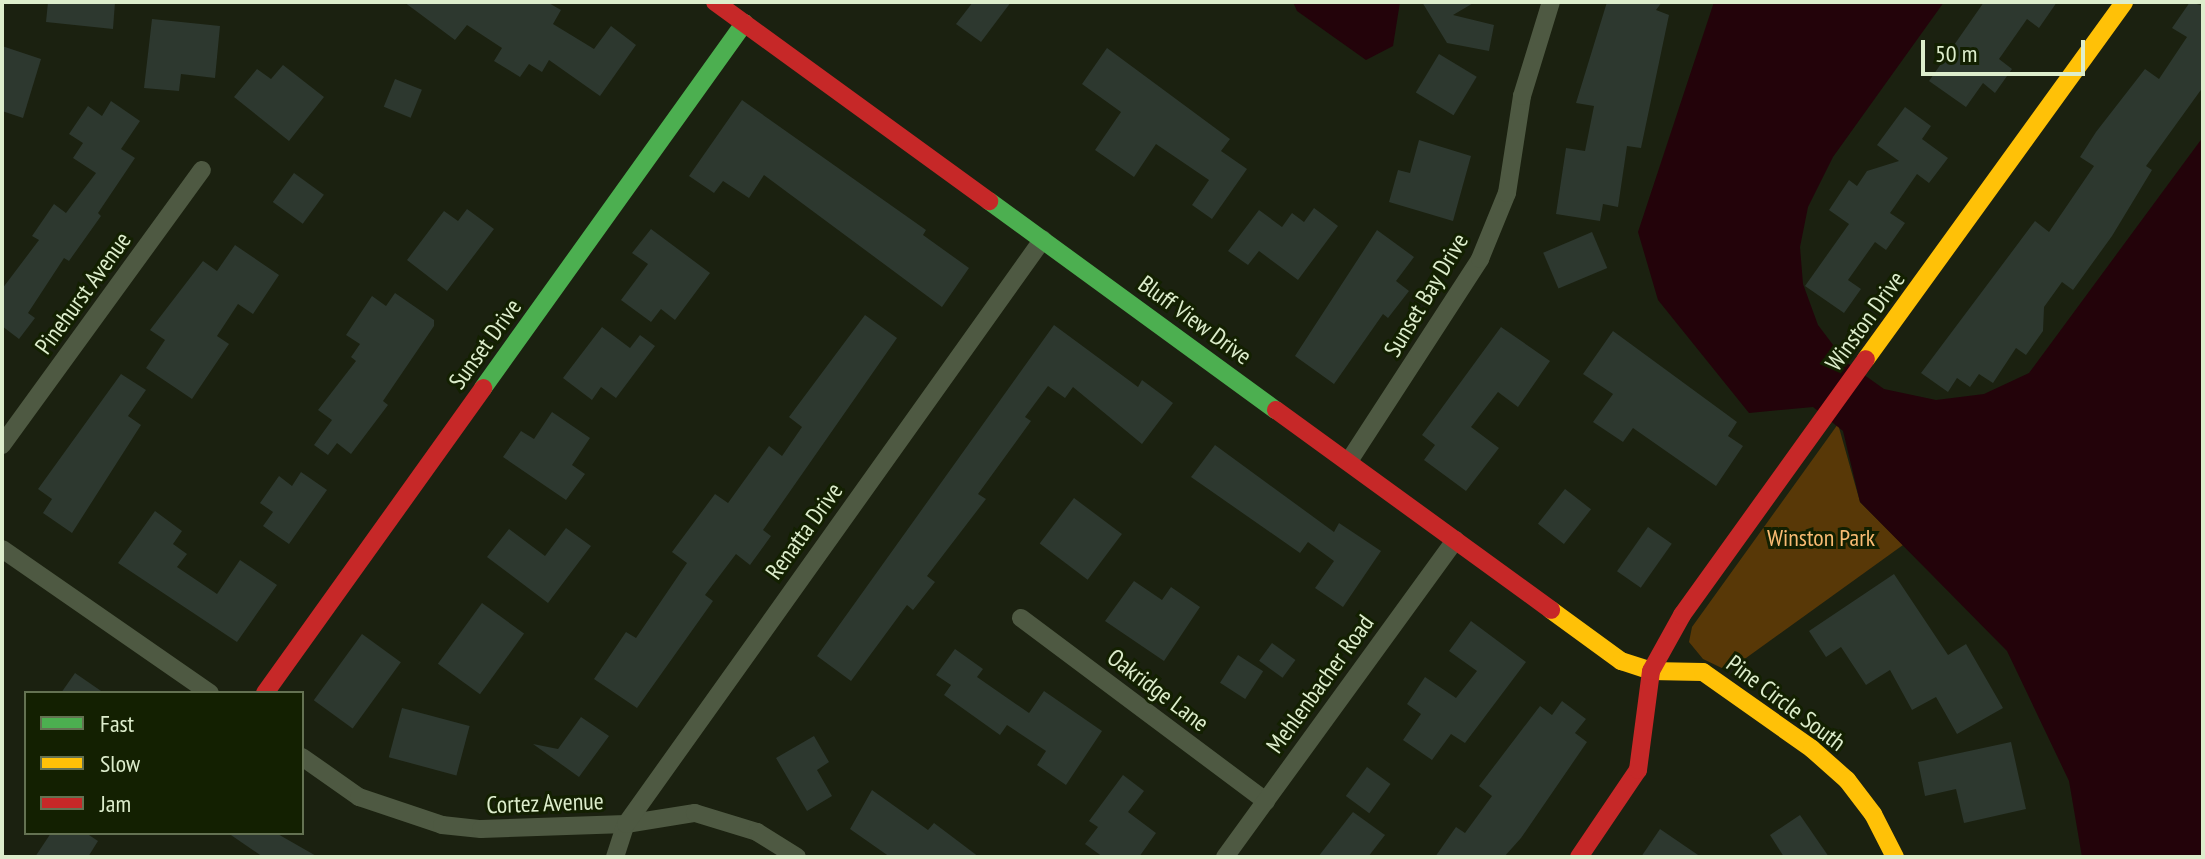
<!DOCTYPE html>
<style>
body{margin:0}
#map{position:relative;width:2205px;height:859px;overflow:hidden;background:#1b2110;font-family:"PT Sans Narrow",sans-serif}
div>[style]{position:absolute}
.green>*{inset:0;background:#583807}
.water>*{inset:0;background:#23030a}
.building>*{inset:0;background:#2d382f;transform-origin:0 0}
.street>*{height:18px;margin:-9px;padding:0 9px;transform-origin:9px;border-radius:9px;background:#4e5942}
.fast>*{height:18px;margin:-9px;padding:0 9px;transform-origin:9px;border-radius:9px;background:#4caf50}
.slow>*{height:18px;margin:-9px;padding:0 9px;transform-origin:9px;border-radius:9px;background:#ffc107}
.jam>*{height:18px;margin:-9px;padding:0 9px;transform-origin:9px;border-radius:9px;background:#c62828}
span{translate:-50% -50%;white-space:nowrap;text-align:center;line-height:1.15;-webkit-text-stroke:6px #132001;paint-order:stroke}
.street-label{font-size:24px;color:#ddedcc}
.park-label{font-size:24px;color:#fabb73}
.frame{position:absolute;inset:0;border:4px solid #ddedcc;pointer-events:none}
.legend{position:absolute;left:24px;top:691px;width:280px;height:144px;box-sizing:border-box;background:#132001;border:2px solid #647252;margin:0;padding:10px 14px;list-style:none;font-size:24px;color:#ddedcc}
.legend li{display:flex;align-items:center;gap:16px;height:40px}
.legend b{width:40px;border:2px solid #647252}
.scale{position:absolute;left:1921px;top:40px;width:164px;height:36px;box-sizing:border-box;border:4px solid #ddedcc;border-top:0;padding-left:10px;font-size:24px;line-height:28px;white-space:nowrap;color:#ddedcc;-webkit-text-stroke:6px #132001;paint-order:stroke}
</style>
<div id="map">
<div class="green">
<div style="clip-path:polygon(1838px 424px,1860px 502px,1903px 545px,1728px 671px,1703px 659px,1689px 642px,1692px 627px)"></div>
</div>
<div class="water">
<div style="clip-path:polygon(1293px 2px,1400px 2px,1393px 46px,1366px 60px,1297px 11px)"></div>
<div style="clip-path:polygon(1714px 2px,1944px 2px,1833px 157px,1808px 207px,1800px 247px,1803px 284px,1818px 325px,1846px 362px,1884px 389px,1936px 400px,1984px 394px,2029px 373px,2203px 137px,2203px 857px,2082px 857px,2069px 781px,2007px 651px,1860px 502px,1843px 431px,1813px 407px,1749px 413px,1658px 300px,1638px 232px)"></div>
</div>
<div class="building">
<div style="clip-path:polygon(48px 2px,115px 2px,113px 29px,46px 22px)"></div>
<div style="clip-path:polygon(404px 2px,547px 2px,561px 10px,553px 24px,594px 49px,611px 26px,636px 45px,600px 96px,549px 60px,542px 72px,529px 64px,520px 77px,494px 61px,502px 48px,467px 25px,455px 40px)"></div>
<div style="clip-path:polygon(973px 2px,1011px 2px,981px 42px,956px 24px)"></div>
<div style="clip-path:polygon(1422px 2px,1475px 2px,1453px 15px,1494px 25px,1489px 51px,1447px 43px)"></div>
<div style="clip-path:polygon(1607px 2px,1662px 2px,1656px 10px,1669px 15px,1641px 148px,1627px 146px,1618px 207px,1603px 204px,1600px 221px,1556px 214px,1566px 148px,1585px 151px,1594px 106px,1576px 103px)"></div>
<div style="clip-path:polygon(1984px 2px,2057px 2px,2039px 28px,2027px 19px,1999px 59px,2012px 69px,1995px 93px,1983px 83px,1966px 107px,1929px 81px)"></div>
<div style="clip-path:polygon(2190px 2px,2203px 6px,2203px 87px,2146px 166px,2152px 170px,2112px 236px,2073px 290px,2062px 282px,2044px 307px,2043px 331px,2026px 355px,2016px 348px,1993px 383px,1979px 374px,1970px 387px,1957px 378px,1948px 392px,1921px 373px,2035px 221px,2049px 232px,2094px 166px,2080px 157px,2096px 132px,2145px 69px,2159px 79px,2187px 37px,2172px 28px)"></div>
<div style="clip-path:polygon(152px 19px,220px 26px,215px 78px,181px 74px,179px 91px,144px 88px)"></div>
<div style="clip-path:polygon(2px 46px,41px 59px,23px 118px,2px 111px)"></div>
<div style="clip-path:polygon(1107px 48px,1230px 139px,1221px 151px,1247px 169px,1212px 219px,1192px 205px,1209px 180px,1156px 144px,1134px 177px,1095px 150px,1121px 112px,1082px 84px)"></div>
<div style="left:1439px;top:54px;width:44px;height:45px;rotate:31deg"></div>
<div style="clip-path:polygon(283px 65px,324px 97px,289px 141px,234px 97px,257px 69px,271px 79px)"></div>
<div style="left:395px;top:79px;width:29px;height:30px;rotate:22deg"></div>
<div style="clip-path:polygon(742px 100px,926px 230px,923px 235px,969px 268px,942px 307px,764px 175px,749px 198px,723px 181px,714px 193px,689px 176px)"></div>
<div style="clip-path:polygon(111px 101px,140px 121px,121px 149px,135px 158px,98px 213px,101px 216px,69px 261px,64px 258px,28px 313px,35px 318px,19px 339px,2px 326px,2px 289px,39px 240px,32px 236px,54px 204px,66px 213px,96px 173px,73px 158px,83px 143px,69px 134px,88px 106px,102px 116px)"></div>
<div style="clip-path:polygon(1905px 107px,1931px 126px,1922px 139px,1948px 158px,1929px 183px,1917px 174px,1890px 213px,1905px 223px,1886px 250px,1875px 242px,1848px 280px,1861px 289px,1844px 313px,1805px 286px,1849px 224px,1829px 210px,1849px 180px,1857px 186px,1867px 171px,1899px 161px,1877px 145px)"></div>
<div style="clip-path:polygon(1419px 140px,1471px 156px,1453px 221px,1389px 202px,1398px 170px,1410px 173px)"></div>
<div style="left:294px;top:173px;width:37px;height:36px;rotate:36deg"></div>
<div style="clip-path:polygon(1314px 208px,1338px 226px,1298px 280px,1259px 251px,1248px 265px,1228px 251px,1259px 210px,1282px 227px,1292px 213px,1304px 222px)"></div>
<div style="clip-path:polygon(467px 209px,494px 229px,447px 291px,407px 260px,444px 211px,458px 221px)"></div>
<div style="clip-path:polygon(651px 229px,710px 273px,675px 320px,661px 309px,651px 322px,621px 300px,648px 264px,632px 253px)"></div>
<div style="clip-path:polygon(1377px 230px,1414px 257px,1396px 281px,1409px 291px,1388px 318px,1383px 314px,1334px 384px,1295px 356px)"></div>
<div style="left:1592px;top:232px;width:39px;height:53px;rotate:67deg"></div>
<div style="clip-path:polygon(235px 245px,279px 275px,253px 314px,238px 304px,217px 336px,229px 344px,192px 399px,146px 368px,165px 340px,150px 330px,203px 261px,217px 271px)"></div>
<div style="clip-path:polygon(395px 293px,434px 320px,434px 326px,383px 401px,388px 405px,351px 454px,337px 443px,328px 455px,314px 445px,332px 420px,318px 410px,356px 361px,351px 357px,360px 344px,346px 335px,372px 296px,386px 306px)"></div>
<div style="clip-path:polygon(865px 315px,897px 338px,763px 530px,771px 536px,750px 565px,736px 554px,705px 595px,713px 601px,637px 708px,594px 679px,626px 632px,636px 638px,687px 563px,672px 552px,715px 494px,728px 503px,769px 446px,782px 456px,802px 427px,789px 417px)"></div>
<div style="clip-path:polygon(1054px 325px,1138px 387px,1142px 380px,1173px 403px,1142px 444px,1073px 387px,1065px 398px,1048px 386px,1025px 417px,1031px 421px,978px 494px,986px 499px,927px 576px,935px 582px,913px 610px,907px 605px,851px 681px,817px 656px)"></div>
<div style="clip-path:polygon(602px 327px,630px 348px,640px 335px,655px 346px,616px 398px,601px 387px,592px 400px,563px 378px)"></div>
<div style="clip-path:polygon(1501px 327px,1550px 361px,1518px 407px,1498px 392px,1471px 427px,1499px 448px,1466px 491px,1424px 460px,1435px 445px,1422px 435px)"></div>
<div style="clip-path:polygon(1613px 331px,1737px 422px,1728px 436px,1743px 446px,1716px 486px,1633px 428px,1623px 442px,1593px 422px,1613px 394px,1583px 374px)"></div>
<div style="clip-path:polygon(121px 374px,146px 390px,128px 416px,141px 425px,72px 533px,43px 513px,52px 499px,38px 489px)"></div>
<div style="clip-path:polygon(552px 412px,590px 438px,572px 465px,585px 474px,566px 500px,503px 457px,521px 431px,534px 439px)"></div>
<div style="clip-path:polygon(1215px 445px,1334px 532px,1339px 523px,1381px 551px,1343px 607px,1315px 588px,1334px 561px,1308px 542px,1300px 553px,1191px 477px)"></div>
<div style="clip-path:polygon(301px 472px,327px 490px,289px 544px,263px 526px,273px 512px,260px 503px,279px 476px,292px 486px)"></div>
<div style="left:1565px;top:489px;width:33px;height:44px;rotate:38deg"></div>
<div style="left:1074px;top:498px;width:60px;height:57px;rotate:37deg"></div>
<div style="clip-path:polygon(155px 511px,182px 531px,173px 544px,187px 554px,177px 567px,217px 594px,240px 560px,277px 585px,237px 642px,118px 563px)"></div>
<div style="left:1648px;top:527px;width:29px;height:54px;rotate:35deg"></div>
<div style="clip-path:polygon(566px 528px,591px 546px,548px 603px,487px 557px,509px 529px,545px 556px)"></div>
<div style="clip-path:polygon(1894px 574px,1948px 655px,1966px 644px,2003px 708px,1957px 734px,1936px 697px,1912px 710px,1890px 670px,1866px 685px,1841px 647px,1826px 657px,1809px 631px)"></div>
<div style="clip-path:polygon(1134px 581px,1162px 600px,1171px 587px,1200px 607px,1164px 661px,1105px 621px)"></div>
<div style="left:482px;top:603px;width:52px;height:75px;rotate:36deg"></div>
<div style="clip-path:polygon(1471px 621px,1526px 662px,1465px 743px,1451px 734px,1432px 760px,1403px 740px,1421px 714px,1407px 704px,1425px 677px,1456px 698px,1477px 671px,1449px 651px)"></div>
<div style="left:362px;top:634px;width:48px;height:82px;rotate:36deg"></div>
<div style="left:1272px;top:643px;width:29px;height:22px;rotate:36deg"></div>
<div style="clip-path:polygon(955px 649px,983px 669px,977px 677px,1029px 713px,1044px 691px,1102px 731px,1066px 785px,1037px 765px,1046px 751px,1007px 725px,1000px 735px,944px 695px,951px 685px,936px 675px)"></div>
<div style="left:1238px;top:655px;width:30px;height:33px;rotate:33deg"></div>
<div style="clip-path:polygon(75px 673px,104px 693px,61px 693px)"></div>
<div style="clip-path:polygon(1562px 701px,1586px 719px,1575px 733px,1587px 742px,1521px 838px,1504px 857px,1435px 857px,1456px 827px,1465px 833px,1492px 796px,1479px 786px,1540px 706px,1552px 715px)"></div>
<div style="left:402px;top:708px;width:70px;height:51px;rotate:15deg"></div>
<div style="clip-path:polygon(581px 717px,609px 736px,579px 777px,533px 744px,558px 749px)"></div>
<div style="clip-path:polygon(814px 736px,829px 762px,817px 770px,832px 796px,807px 811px,776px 758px)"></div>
<div style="clip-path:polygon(2011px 742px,2026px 809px,1964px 823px,1956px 789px,1925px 796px,1918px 762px)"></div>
<div style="left:1367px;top:767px;width:29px;height:36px;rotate:36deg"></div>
<div style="clip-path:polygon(1123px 775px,1144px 791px,1128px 812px,1156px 833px,1139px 857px,1103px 857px,1085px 844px,1098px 827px,1089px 821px)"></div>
<div style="clip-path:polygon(872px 790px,928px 830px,934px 823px,979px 857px,890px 857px,850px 829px)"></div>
<div style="clip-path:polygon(1353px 812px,1385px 835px,1368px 857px,1318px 857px)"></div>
<div style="clip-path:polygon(1800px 815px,1829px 857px,1784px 857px,1770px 835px)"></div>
<div style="clip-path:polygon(1660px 829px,1701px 857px,1641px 857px)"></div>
<div style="clip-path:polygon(51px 833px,86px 833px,98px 841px,88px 857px,35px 857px)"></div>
<div style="clip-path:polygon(228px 833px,276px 833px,318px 857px,263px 857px)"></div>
</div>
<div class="street">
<div style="left:2px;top:445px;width:340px;rotate:-54deg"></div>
<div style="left:1349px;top:461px;width:241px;rotate:-57deg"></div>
<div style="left:1480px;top:259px;width:71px;rotate:-67.8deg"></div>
<div style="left:1507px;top:193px;width:98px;rotate:-81.2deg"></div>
<div style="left:1522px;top:96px;width:98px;rotate:-72.9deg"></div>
<div style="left:2px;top:549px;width:253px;rotate:34.7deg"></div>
<div style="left:1021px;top:618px;width:306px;rotate:36.8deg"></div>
<div style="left:302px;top:757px;width:70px;rotate:35.1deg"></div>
<div style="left:359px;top:797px;width:88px;rotate:18.6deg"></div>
<div style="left:442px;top:825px;width:39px;rotate:6deg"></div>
<div style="left:481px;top:829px;width:145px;rotate:-2deg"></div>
<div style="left:626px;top:824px;width:70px;rotate:-9.1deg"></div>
<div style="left:695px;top:813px;width:65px;rotate:17deg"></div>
<div style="left:757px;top:832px;width:47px;rotate:32deg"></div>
<div style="left:615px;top:857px;width:35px;rotate:-72deg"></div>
<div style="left:626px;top:824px;width:718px;rotate:-54.52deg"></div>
<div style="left:1225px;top:857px;width:392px;rotate:-54deg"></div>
</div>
<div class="fast">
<div style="left:989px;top:201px;width:355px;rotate:36.1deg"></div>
<div style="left:483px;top:388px;width:449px;rotate:-54.4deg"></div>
</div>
<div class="slow">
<div style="left:1866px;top:359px;width:440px;rotate:-54.1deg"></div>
<div style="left:1551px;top:610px;width:87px;rotate:36.1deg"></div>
<div style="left:1621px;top:661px;width:32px;rotate:18deg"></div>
<div style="left:1651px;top:671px;width:52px;rotate:1.1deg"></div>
<div style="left:1703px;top:672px;width:133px;rotate:35.2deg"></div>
<div style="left:1812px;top:749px;width:47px;rotate:41.5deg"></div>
<div style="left:1847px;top:780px;width:43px;rotate:52.6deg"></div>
<div style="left:1873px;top:814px;width:48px;rotate:62.9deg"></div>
</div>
<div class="jam">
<div style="left:715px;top:2px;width:339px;rotate:36deg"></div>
<div style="left:1276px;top:410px;width:340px;rotate:36deg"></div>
<div style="left:265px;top:693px;width:375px;rotate:-54.4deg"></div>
<div style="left:1579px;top:857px;width:105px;rotate:-55.9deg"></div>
<div style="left:1638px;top:770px;width:100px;rotate:-82.5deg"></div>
<div style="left:1651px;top:671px;width:64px;rotate:-61deg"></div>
<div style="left:1682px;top:615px;width:315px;rotate:-54.3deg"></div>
</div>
<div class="street-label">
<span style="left:83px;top:293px;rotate:-54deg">Pinehurst Avenue</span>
<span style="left:1426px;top:295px;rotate:-59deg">Sunset Bay Drive</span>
<span style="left:1195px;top:320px;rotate:36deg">Bluff View Drive</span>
<span style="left:1865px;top:321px;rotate:-54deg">Winston Drive</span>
<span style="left:485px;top:344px;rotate:-54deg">Sunset Drive</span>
<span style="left:804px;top:531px;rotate:-54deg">Renatta Drive</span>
<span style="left:1320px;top:684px;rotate:-54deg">Mehlenbacher Road</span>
<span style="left:1158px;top:690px;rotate:37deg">Oakridge Lane</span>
<span style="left:1786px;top:703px;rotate:37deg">Pine Circle South</span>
<span style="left:545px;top:803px;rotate:-2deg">Cortez Avenue</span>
</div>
<div class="park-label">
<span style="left:1821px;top:538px">Winston Park</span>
</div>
<div class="frame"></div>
<ul class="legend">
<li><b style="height:10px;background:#4caf50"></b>Fast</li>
<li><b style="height:10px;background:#ffc107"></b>Slow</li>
<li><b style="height:10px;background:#c62828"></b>Jam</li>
</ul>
<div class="scale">50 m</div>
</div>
